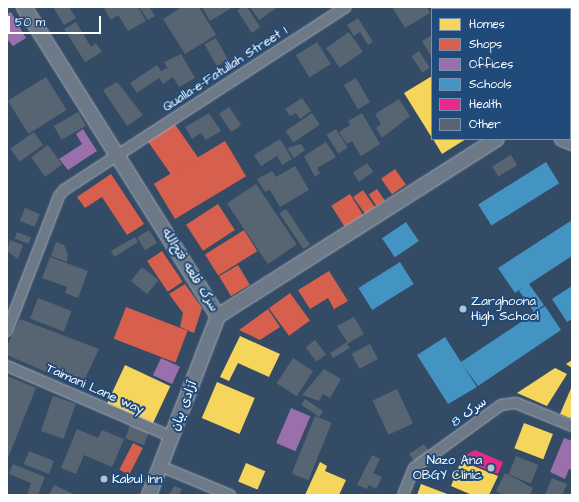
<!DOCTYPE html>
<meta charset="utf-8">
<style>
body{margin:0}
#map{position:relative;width:579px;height:502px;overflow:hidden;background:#344b65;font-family:"Architects Daughter","Playpen Sans Arabic",sans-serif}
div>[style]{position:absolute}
.homes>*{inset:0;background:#f6d55c;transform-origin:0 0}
.shops>*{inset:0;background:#d6604d;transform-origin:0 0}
.offices>*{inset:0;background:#9970ab;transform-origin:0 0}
.schools>*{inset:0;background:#4393c3;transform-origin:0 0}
.health>*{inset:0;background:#e7298a}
.building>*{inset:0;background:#576572;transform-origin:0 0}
.roads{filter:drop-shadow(0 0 1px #a4aeba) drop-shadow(0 0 1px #a4aeba)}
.minor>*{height:10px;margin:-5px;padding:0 5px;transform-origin:5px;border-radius:5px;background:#6d7986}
.secondary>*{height:14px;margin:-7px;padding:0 7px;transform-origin:7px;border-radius:7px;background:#6d7986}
.dots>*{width:11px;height:11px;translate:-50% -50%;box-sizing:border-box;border:2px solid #1f4a7a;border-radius:50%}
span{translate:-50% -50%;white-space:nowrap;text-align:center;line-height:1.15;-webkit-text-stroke:4px #1f4a7a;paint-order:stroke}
.street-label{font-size:13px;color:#fff}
.poi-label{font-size:13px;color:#fff}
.left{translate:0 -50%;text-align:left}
.right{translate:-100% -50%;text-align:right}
.frame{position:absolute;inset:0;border:8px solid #fff;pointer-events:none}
.legend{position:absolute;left:431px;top:8px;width:140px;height:132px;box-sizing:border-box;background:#1f4a7a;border:1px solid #7992af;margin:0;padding:5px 7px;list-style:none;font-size:12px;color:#fff}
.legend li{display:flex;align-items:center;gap:8px;height:20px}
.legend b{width:20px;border:1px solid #7992af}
.scale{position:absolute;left:8px;top:16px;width:93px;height:18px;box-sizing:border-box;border:2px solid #fff;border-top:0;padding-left:5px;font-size:12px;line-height:14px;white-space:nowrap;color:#fff;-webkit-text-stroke:3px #1f4a7a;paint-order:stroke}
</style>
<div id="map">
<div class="homes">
<div style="left:476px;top:7px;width:25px;height:2px"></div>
<div style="left:570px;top:25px;width:2px;height:9px;rotate:27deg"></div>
<div style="left:570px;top:35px;width:2px;height:28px;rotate:27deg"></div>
<div style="clip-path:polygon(432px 76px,432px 138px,404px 93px)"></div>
<div style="clip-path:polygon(433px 139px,466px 139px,442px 154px)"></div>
<div style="clip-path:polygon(240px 336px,280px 354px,269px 377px,238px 363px,229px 381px,220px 377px)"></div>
<div style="clip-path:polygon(572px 360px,572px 368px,566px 364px)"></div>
<div style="left:125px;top:365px;width:50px;height:46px;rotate:25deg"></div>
<div style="clip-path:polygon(555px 368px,567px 374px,547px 406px,517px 393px)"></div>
<div style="left:217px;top:382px;width:41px;height:39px;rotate:23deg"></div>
<div style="clip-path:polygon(572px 386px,572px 419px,560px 414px)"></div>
<div style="left:524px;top:423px;width:31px;height:27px;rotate:21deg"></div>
<div style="clip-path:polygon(461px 461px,498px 476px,489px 495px,472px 495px,451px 486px)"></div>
<div style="clip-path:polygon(320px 462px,327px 466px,325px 471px,346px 480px,339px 495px,305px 495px)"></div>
<div style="left:246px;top:463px;width:21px;height:20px;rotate:23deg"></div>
<div style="clip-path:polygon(421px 484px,450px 495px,417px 495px)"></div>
</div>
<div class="shops">
<div style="left:174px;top:123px;width:42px;height:32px;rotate:55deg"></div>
<div style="left:225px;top:141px;width:41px;height:83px;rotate:59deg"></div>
<div style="left:395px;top:169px;width:19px;height:17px;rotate:55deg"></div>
<div style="clip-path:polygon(111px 174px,144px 224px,127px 235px,102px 197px,85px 208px,77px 197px)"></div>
<div style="left:377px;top:189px;width:14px;height:10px;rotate:56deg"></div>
<div style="left:363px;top:190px;width:21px;height:12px;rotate:55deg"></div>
<div style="left:350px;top:194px;width:25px;height:22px;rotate:58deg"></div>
<div style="left:218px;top:204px;width:31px;height:38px;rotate:57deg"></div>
<div style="left:244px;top:230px;width:25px;height:46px;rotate:58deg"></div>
<div style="left:162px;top:251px;width:37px;height:18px;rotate:56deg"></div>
<div style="left:238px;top:265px;width:23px;height:22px;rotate:59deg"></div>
<div style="clip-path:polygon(329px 271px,348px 301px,334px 309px,328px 298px,310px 309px,298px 290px)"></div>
<div style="clip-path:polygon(185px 284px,202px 308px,194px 333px,180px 327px,183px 313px,169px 294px)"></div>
<div style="left:290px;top:293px;width:34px;height:26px;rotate:54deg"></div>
<div style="left:126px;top:307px;width:66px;height:34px;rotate:21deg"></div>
<div style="clip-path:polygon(268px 309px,280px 327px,260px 340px,239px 330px)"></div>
<div style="left:133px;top:443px;width:11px;height:30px;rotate:27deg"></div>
</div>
<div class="offices">
<div style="clip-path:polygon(11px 12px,26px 38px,13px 46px,7px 39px,7px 14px)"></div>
<div style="clip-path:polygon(83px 129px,97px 151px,68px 170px,59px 159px,82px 144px,76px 134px)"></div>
<div style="left:161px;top:358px;width:21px;height:19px;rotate:25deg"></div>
<div style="left:291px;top:408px;width:21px;height:38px;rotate:23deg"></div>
<div style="clip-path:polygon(564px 438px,572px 441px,572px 470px,569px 469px,565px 479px,550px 472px)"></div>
</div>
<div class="schools">
<div style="left:546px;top:162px;width:25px;height:80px;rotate:58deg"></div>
<div style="clip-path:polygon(572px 220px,572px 256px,529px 284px,544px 305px,534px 312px,519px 291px,522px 288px,515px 293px,498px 268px)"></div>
<div style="left:406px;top:222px;width:23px;height:29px;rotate:56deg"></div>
<div style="left:400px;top:262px;width:26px;height:49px;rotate:58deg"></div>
<div style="clip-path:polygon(572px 286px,572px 319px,567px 322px,552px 299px)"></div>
<div style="clip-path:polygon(545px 306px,561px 330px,478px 386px,462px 364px,477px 387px,448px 404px,417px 355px,445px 337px,461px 362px)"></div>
</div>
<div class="health">
<div style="clip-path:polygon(475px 450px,503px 462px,498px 474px,459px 459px)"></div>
</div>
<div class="building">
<div style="clip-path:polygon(53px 7px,69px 7px,76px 18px,64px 25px)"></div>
<div style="clip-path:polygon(108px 7px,138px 7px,146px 21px,128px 31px,118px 15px,111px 20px,104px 9px)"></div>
<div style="clip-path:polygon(139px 7px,149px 7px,155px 16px,148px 20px)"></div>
<div style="clip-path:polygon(182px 7px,199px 7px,216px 35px,185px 54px,163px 19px)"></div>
<div style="clip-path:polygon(202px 7px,233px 7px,210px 21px)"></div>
<div style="clip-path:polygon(243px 7px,247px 7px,260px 27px,252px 33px,237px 10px)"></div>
<div style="clip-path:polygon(250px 7px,278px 7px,259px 20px)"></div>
<div style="clip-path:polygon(392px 7px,427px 7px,430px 13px,405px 28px)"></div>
<div style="clip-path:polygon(358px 18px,373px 42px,368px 45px,360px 32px,354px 36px,347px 25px)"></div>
<div style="clip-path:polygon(76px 22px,91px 47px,96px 43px,102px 52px,85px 62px,64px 29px)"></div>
<div style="left:349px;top:32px;width:24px;height:28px;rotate:55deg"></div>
<div style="clip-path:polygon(432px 35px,432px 58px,422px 41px)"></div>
<div style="left:216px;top:38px;width:25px;height:13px;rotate:61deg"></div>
<div style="left:317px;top:42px;width:26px;height:25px;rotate:58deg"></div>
<div style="left:419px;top:51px;width:20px;height:9px;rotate:57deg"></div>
<div style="clip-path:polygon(181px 54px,195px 78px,179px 87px,173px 77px,163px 84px,159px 78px,137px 93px,130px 83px,157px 65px,161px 71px,167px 68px,172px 76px,164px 62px)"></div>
<div style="left:46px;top:77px;width:39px;height:45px;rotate:58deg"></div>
<div style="left:356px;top:78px;width:28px;height:14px;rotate:60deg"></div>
<div style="clip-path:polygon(117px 82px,143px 115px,127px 126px,103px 90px)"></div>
<div style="clip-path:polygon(302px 98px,311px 111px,300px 119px,296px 113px,290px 116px,285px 109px)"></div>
<div style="clip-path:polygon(399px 99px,410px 116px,382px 138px,376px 128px,381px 124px,375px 114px)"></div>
<div style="left:229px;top:107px;width:22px;height:12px;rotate:56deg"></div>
<div style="left:78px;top:112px;width:16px;height:28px;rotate:60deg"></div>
<div style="clip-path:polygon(209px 113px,221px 131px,206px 140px,201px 133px,192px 139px,185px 127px)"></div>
<div style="left:312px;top:113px;width:14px;height:32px;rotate:56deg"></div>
<div style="clip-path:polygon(362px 113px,380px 144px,361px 156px,352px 141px,347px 144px,339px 132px,350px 125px,348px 121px)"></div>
<div style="left:336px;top:129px;width:22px;height:11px;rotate:58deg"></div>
<div style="left:34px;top:132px;width:16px;height:29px;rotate:55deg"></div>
<div style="clip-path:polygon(280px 139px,292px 159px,282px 165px,277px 156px,261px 166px,254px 155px)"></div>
<div style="clip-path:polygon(326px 142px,336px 157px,317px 168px,320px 173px,315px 177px,304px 156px)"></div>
<div style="clip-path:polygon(301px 144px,305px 150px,294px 158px,287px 148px)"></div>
<div style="left:48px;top:145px;width:24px;height:21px;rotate:54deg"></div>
<div style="left:511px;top:155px;width:12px;height:22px;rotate:59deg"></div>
<div style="left:367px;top:163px;width:11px;height:17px;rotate:56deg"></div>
<div style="clip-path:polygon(295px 166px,309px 190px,280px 207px,270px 190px,265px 192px,257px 179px,272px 171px,276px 177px)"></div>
<div style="left:256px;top:184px;width:73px;height:35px;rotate:56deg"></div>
<div style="left:25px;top:208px;width:16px;height:14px;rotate:22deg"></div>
<div style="left:286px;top:209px;width:43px;height:8px;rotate:56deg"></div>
<div style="left:149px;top:230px;width:15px;height:14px;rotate:58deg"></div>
<div style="left:17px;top:232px;width:15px;height:7px;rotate:20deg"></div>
<div style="clip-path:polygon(135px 237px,138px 242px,114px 257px,111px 251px)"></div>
<div style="clip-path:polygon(10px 240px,23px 245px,18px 259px,7px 251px)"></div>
<div style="clip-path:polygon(56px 242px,64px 245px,68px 254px,67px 262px,51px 256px)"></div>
<div style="clip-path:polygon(50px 257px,88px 271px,78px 298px,65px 293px,67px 287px,42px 278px)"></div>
<div style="left:142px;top:267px;width:21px;height:18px;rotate:39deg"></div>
<div style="left:38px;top:298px;width:36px;height:22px;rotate:21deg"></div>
<div style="clip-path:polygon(354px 317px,364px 334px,347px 344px,350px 348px,333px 358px,330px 353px,347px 342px,337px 326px)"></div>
<div style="clip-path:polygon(20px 319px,99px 349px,81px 387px,7px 355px,7px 346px)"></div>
<div style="left:315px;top:340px;width:18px;height:12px;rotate:52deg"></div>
<div style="left:370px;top:344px;width:17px;height:21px;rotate:62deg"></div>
<div style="left:293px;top:358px;width:24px;height:30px;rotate:33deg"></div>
<div style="clip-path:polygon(324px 369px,341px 379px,330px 398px,323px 394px,319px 401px,302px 395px)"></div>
<div style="clip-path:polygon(7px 376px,36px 388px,8px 458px,7px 457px)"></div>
<div style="left:397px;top:389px;width:38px;height:27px;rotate:65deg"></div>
<div style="left:53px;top:396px;width:24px;height:37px;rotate:19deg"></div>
<div style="left:305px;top:399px;width:22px;height:7px;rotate:34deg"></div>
<div style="left:315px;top:416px;width:18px;height:62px;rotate:22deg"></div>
<div style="left:130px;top:425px;width:20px;height:14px;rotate:20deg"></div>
<div style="clip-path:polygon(77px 429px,98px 438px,102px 430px,124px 439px,112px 467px,84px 455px,76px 474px,61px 468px)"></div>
<div style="left:424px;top:444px;width:11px;height:18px;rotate:56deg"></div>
<div style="left:29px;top:451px;width:27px;height:14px;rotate:22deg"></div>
<div style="clip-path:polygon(372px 455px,380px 459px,373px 473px,382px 477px,376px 489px,369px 485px,367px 489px,357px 485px)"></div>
<div style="left:516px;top:456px;width:24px;height:20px;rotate:22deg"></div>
<div style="clip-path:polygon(13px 464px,45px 477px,38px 495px,27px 495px,31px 483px,9px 474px)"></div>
<div style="clip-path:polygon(505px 473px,533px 488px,530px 495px,503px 495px,496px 491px)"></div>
<div style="clip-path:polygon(552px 478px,567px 484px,562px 495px,545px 495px)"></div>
<div style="clip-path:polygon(54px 485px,76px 495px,49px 495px)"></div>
<div style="clip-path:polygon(174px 486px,182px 489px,179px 495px,169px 495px)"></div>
</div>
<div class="roads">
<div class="minor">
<div style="left:457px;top:7px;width:3px;rotate:45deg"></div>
<div style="left:7px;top:331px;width:145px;rotate:-68.9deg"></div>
<div style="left:59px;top:196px;width:8px;rotate:-50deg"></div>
<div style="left:64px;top:190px;width:336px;rotate:-33deg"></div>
<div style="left:7px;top:366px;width:180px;rotate:23.3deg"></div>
<div style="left:160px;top:466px;width:76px;rotate:22.5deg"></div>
<div style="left:403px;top:495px;width:29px;rotate:-68deg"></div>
<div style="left:414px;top:468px;width:107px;rotate:-35.9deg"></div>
<div style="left:501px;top:405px;width:15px;rotate:-8deg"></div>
<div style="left:516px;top:403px;width:61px;rotate:22.3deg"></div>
</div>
<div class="secondary">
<div style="left:24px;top:7px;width:365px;rotate:57.9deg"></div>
<div style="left:562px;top:139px;width:11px;rotate:22deg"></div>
<div style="left:218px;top:316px;width:330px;rotate:-32.4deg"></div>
<div style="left:149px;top:495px;width:192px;rotate:-68.9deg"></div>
</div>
</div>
<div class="dots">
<div style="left:463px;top:309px;background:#b8c0c9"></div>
<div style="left:491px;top:468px;background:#b8c0c9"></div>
<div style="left:104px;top:479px;background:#b8c0c9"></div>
</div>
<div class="street-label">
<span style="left:225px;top:69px;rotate:-33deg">Qualla-e-Fatullah Street 1</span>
<span style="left:190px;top:270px;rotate:58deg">سرک قلعه فتح‌الله</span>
<span style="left:95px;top:389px;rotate:24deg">Taimani Lane way</span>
<span style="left:184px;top:406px;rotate:-69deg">آزادی بیان</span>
<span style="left:469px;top:412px;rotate:-36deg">سرک 8</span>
</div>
<div class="poi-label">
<span class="left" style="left:471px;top:309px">Zarghoona<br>High School</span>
<span class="right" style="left:482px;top:468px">Nazo Ana<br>OBGY Clinic</span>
<span class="left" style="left:112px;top:479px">Kabul Inn</span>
</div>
<div class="frame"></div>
<ul class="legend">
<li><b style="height:11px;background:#f6d55c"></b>Homes</li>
<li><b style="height:11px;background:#d6604d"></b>Shops</li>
<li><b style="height:11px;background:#9970ab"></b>Offices</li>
<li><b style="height:11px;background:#4393c3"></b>Schools</li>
<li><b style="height:11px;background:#e7298a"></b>Health</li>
<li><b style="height:11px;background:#576572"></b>Other</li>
</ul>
<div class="scale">50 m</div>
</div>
